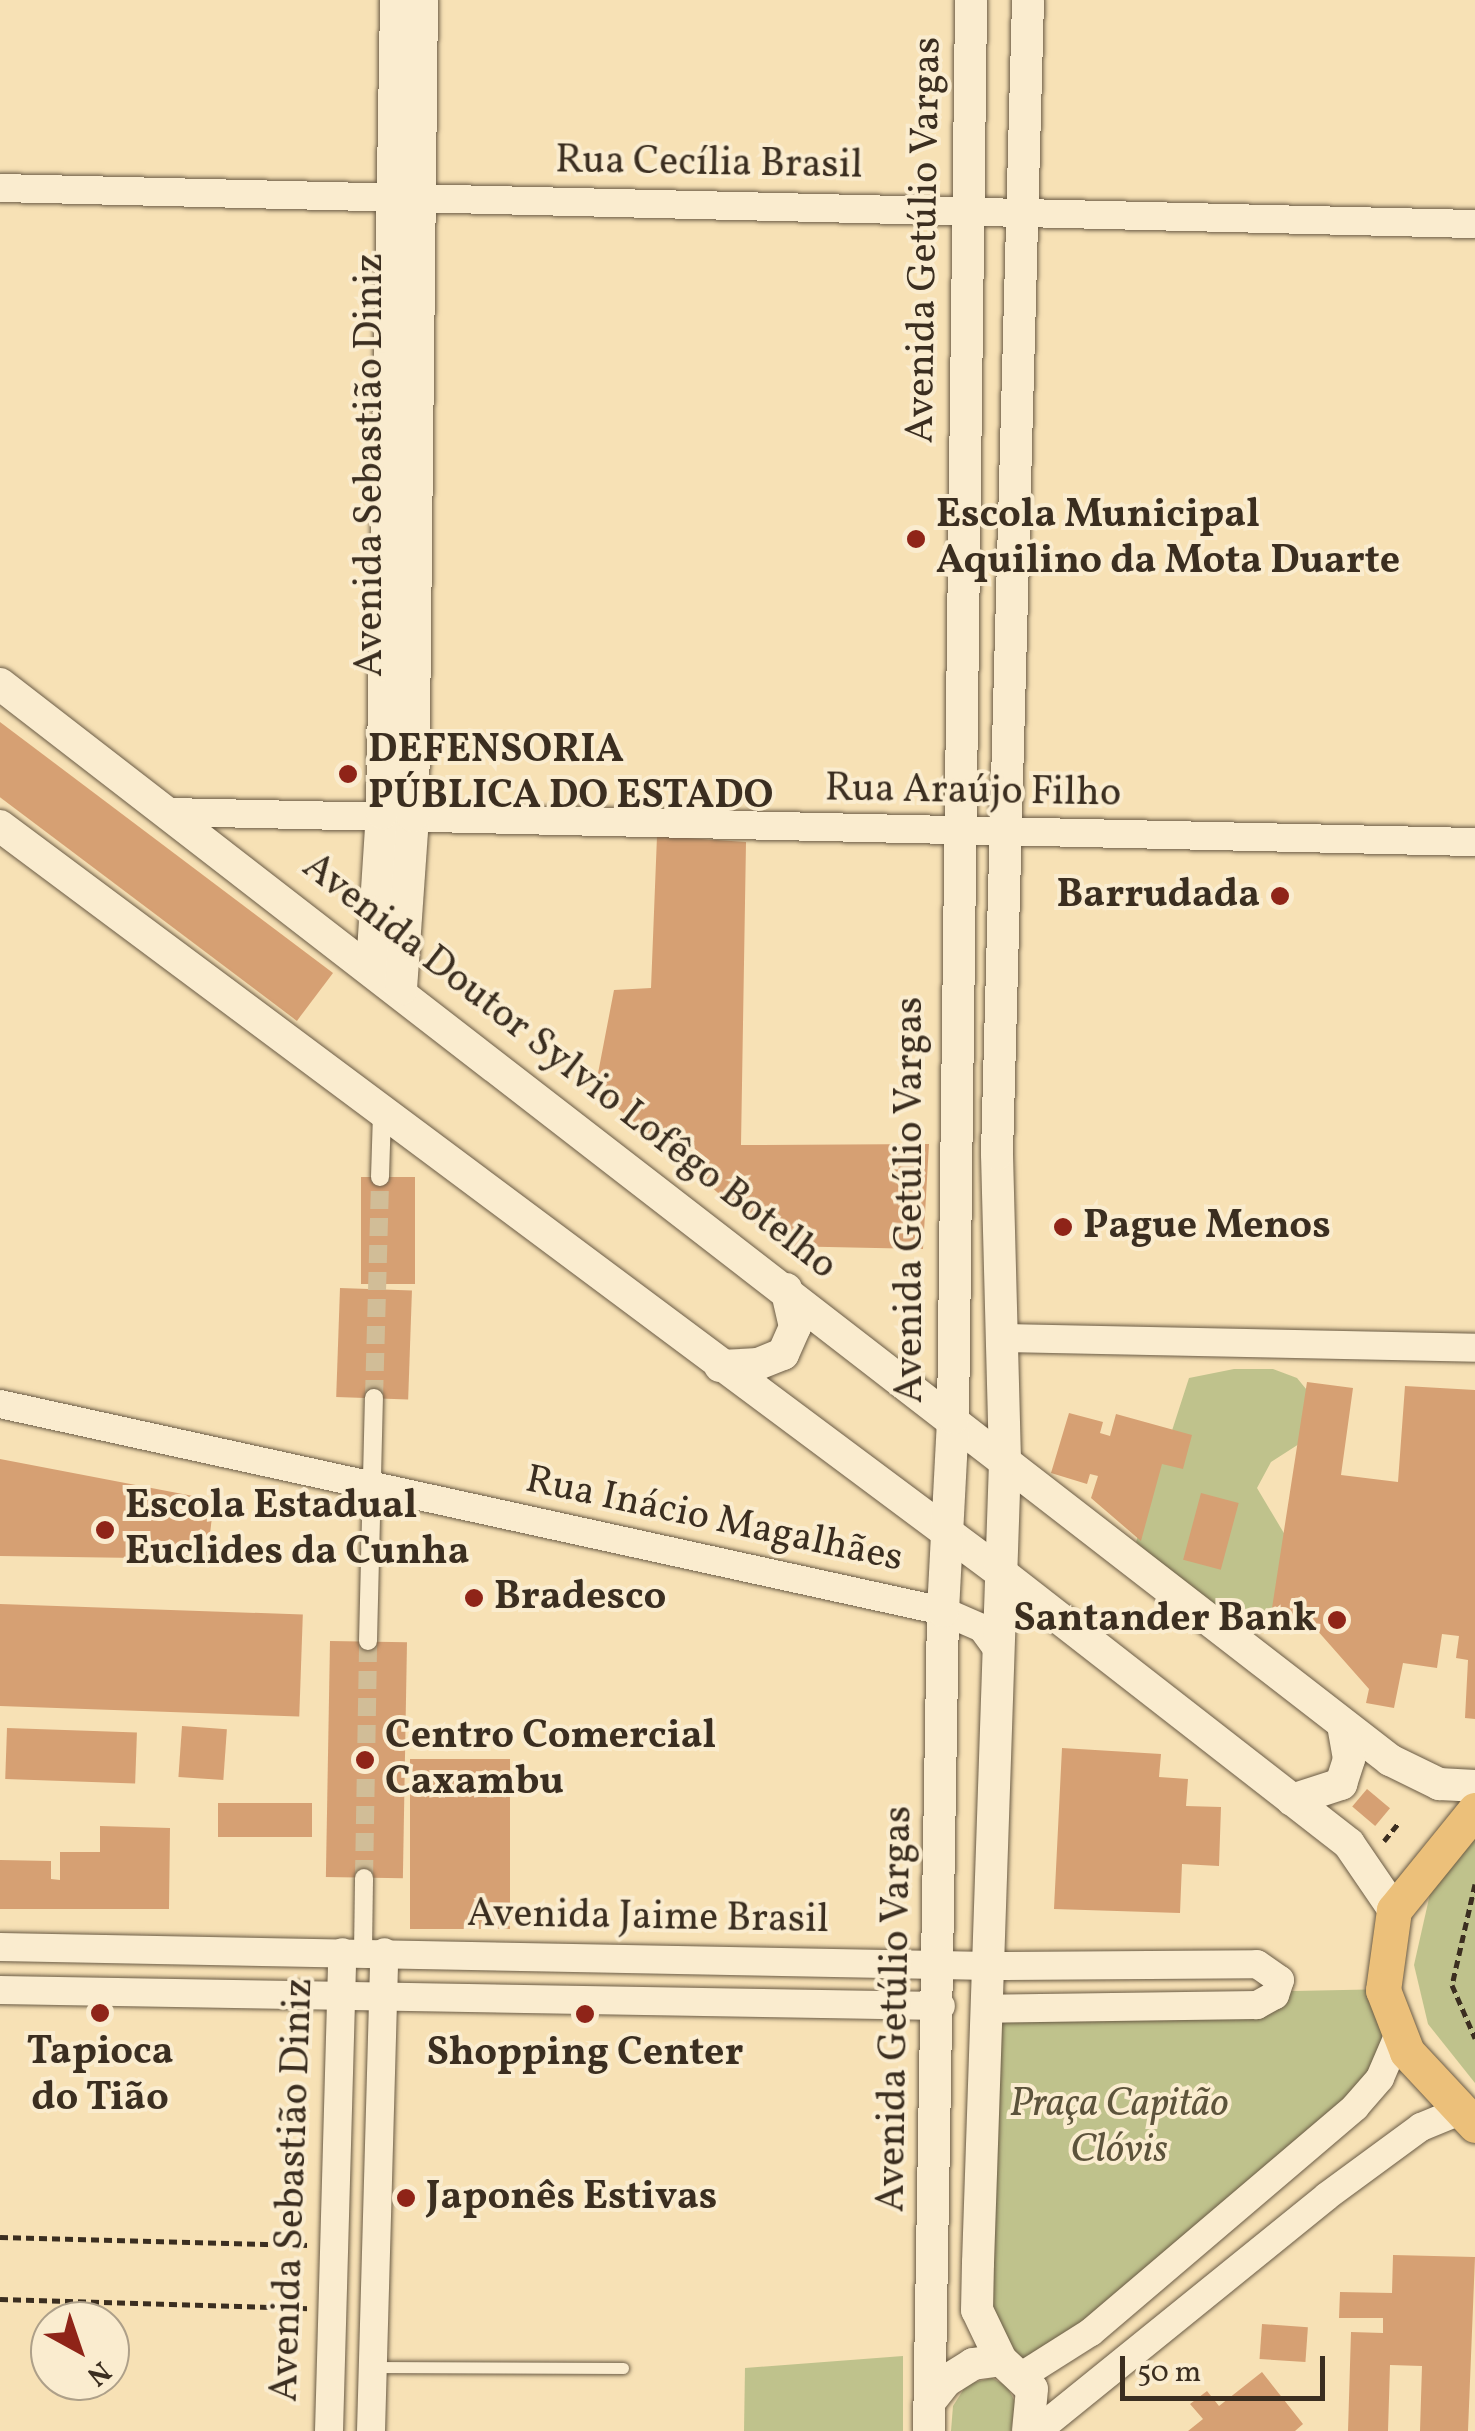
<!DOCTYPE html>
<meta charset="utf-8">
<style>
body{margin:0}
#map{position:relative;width:1475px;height:2431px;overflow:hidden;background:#f7e1b5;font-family:Vollkorn,serif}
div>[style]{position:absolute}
.green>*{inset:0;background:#bfc28c}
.building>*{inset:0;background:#d6a073;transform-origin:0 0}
.pedestrian-tunnel>*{height:18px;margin-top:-9px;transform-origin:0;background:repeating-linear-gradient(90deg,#d1bd97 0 18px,transparent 0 27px)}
.path>*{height:5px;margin-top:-2.5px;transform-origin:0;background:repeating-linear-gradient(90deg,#3b2e20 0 8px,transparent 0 13px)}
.roads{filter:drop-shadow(0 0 2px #6a5b45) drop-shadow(0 0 2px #6a5b45)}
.service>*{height:11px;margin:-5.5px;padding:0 5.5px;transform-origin:5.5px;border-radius:5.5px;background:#faeccf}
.pedestrian>*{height:18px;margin:-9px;padding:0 9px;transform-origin:9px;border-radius:9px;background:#faeccf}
.tertiary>*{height:28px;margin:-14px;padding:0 14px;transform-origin:14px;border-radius:14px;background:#faeccf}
.secondary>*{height:32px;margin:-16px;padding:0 16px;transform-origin:16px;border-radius:16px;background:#faeccf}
.primary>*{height:35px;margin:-17.5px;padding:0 17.5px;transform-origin:17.5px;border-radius:17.5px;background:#ecc07a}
.dots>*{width:28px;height:28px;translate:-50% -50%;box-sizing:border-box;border:5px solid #faeccf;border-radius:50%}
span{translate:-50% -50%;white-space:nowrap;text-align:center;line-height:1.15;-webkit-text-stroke:8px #faeccf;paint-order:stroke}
.street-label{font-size:40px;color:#3b2e20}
.poi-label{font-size:40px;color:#3b2e20;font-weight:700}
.left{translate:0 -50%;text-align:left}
.right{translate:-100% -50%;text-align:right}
.park-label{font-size:40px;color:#5c533b;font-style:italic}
.north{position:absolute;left:30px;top:2301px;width:100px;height:100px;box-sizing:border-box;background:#faeccf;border:2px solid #aea089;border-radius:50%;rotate:140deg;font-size:28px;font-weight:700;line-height:40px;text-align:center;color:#3b2e20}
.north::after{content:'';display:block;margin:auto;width:35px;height:45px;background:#8f2418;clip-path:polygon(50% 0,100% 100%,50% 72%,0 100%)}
.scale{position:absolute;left:1120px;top:2356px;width:205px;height:45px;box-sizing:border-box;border:5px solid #3b2e20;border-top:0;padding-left:12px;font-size:30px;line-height:35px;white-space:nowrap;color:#3b2e20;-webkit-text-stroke:8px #faeccf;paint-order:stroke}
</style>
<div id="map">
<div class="green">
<div style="clip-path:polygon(1234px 1369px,1273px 1369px,1297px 1378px,1311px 1395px,1299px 1444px,1271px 1462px,1257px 1488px,1288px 1540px,1276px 1606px,1248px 1624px,1217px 1614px,1136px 1542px,1189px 1378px)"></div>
<div style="clip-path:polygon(1475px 1836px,1475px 2083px,1428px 2024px,1414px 1965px,1432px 1885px)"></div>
<div style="clip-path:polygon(1392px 1989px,1380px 2088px,1025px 2375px,987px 2330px,992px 1997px)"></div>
<div style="clip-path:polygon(903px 2356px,903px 2431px,744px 2431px,745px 2368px)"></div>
<div style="clip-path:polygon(992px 2378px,1007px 2386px,1015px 2402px,1011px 2431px,951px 2431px,953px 2406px,967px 2384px)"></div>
</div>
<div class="building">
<div style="left:0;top:722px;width:417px;height:60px;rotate:37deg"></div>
<div style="clip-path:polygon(657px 836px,746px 842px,741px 1145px,929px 1144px,923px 1249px,781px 1246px,595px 1089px,614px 990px,651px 988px)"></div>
<div style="left:361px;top:1177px;width:54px;height:107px"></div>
<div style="left:340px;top:1288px;width:72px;height:109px;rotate:2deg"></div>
<div style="clip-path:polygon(1307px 1382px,1353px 1388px,1341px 1475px,1398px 1482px,1405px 1386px,1475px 1390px,1475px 1719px,1465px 1718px,1468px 1660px,1456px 1658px,1459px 1636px,1442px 1634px,1437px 1668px,1403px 1663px,1394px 1708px,1366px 1703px,1369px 1689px,1316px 1629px,1270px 1621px)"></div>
<div style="clip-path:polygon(1069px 1413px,1103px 1422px,1100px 1433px,1110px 1436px,1116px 1414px,1192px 1435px,1183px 1469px,1162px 1464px,1141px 1541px,1091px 1498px,1098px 1476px,1090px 1474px,1087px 1484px,1051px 1473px)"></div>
<div style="clip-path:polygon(0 1459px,214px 1500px,207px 1559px,0 1556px)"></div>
<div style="left:1201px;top:1493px;width:39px;height:69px;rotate:15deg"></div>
<div style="left:0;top:1604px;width:303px;height:102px;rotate:2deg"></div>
<div style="left:330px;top:1641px;width:77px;height:236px;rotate:1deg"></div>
<div style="left:182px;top:1726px;width:45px;height:51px;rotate:4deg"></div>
<div style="left:7px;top:1728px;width:130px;height:51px;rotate:2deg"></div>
<div style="clip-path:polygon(1062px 1748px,1161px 1754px,1159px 1777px,1188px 1779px,1186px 1806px,1221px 1807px,1219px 1866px,1182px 1864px,1180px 1913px,1054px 1909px)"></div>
<div style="left:410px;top:1759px;width:100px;height:170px"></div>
<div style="left:1367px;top:1789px;width:30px;height:23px;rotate:40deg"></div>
<div style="left:218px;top:1803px;width:94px;height:34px"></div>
<div style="clip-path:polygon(100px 1826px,170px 1828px,169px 1909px,0 1909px,0 1860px,51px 1861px,51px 1879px,60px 1880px,60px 1852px,100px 1852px)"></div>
<div style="clip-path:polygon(1393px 2255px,1475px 2257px,1468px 2431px,1420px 2431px,1422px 2366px,1390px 2365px,1388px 2431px,1348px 2431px,1351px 2332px,1383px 2333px,1383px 2318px,1339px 2318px,1340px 2292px,1392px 2293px)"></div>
<div style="left:1262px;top:2324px;width:46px;height:35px;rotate:4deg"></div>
<div style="clip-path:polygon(1262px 2372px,1303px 2424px,1295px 2431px,1188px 2431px,1203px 2419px,1190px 2404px,1207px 2391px,1219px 2406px)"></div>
</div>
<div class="pedestrian-tunnel">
<div style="left:374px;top:1398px;width:221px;rotate:-88.4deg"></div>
<div style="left:364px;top:1878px;width:237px;rotate:-89deg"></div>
</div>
<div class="path">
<div style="left:1384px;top:1841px;width:22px;rotate:-51deg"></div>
<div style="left:1475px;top:1884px;width:104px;rotate:102.8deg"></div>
<div style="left:1452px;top:1985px;width:58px;rotate:66.5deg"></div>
<div style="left:0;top:2237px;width:310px;rotate:1.5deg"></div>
<div style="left:0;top:2299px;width:309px;rotate:1.7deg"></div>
</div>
<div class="roads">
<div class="service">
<div style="left:373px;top:2367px;width:250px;rotate:0.2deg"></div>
</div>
<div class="pedestrian">
<div style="left:380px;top:1177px;width:65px;rotate:-88.2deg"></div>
<div style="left:368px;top:1641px;width:243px;rotate:-88.6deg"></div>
<div style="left:363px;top:1952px;width:74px;rotate:-89.2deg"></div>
</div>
<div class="tertiary">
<div style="left:0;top:188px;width:1475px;rotate:1.4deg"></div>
<div style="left:170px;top:812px;width:1305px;rotate:1.32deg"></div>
<div style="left:1006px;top:1338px;width:469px;rotate:1.2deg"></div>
<div style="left:0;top:1404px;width:965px;rotate:12.38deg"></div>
<div style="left:943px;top:1611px;width:43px;rotate:23.6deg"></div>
<div style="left:982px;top:1628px;width:27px;rotate:54deg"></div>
<div style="left:0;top:1947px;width:990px;rotate:1.1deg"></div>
<div style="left:990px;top:1966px;width:267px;rotate:-0.4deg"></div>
<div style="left:1257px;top:1964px;width:28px;rotate:35deg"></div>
<div style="left:1280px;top:1980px;width:16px;rotate:108deg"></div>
<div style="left:1275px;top:1995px;width:21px;rotate:151deg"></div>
<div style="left:1257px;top:2005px;width:270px;rotate:179.2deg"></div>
<div style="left:0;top:1990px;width:941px;rotate:0.97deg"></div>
<div style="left:1023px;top:2375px;width:80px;rotate:-32.3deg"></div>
<div style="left:1091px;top:2332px;width:347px;rotate:-40.4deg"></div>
<div style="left:1355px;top:2107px;width:38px;rotate:-49deg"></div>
<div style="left:1380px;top:2078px;width:46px;rotate:-66.8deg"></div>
<div style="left:329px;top:2431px;width:479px;rotate:-88.4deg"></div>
<div style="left:371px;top:2431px;width:479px;rotate:-88.4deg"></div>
<div style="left:1037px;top:2431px;width:373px;rotate:-39deg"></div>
<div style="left:1327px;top:2196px;width:117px;rotate:-36.3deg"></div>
<div style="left:1421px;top:2127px;width:42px;rotate:-22.3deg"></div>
</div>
<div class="secondary">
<div style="left:0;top:684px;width:1758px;rotate:37.74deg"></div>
<div style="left:1390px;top:1760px;width:55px;rotate:26.1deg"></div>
<div style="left:1439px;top:1784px;width:36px;rotate:3deg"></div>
<div style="left:0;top:826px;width:1248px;rotate:36.72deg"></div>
<div style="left:1000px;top:1572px;width:442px;rotate:37.9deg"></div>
<div style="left:1349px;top:1844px;width:80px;rotate:55.7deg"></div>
<div style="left:372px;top:967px;width:154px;rotate:-86.3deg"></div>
<div style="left:382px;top:813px;width:813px;rotate:-89.01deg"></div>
<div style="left:401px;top:989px;width:173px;rotate:-86deg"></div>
<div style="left:413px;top:816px;width:816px;rotate:-89.37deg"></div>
<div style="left:720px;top:1366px;width:38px;rotate:-3deg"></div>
<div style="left:758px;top:1364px;width:27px;rotate:-22deg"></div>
<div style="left:783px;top:1354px;width:30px;rotate:-66deg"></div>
<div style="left:795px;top:1327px;width:39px;rotate:-103deg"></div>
<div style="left:1292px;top:1800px;width:52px;rotate:-18.1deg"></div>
<div style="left:1341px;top:1784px;width:26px;rotate:-72deg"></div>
<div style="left:1349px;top:1759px;width:35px;rotate:-100deg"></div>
<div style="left:1001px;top:2360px;width:55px;rotate:-115.6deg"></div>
<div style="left:977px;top:2310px;width:47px;rotate:-88.8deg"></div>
<div style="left:978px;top:2263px;width:803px;rotate:-88.07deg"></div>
<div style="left:1005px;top:1460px;width:306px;rotate:-91.5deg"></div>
<div style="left:997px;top:1154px;width:1154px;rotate:-88.46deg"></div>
<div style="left:931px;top:2400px;width:24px;rotate:-52deg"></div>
<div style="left:946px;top:2381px;width:32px;rotate:-32deg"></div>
<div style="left:973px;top:2364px;width:28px;rotate:-8deg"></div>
<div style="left:1001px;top:2360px;width:42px;rotate:43.1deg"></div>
<div style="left:1032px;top:2389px;width:42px;rotate:95.4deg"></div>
<div style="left:929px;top:2431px;width:820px;rotate:-89.02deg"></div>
<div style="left:943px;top:1611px;width:193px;rotate:-87deg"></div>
<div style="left:953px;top:1418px;width:1418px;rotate:-89.27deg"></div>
</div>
<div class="primary">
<div style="left:1475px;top:1810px;width:129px;rotate:129deg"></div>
<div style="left:1394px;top:1910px;width:81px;rotate:97.8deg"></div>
<div style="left:1383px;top:1990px;width:66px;rotate:68.8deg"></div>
<div style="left:1407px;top:2052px;width:100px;rotate:47deg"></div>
</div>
</div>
<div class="dots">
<div style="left:916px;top:539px;background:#8f2418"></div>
<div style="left:348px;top:774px;background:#8f2418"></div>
<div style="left:1280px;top:896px;background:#8f2418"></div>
<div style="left:1063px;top:1227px;background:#8f2418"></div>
<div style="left:105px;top:1530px;background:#8f2418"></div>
<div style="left:474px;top:1598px;background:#8f2418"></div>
<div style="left:1337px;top:1620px;background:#8f2418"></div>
<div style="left:365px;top:1760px;background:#8f2418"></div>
<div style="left:100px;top:2013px;background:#8f2418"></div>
<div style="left:585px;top:2014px;background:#8f2418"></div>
<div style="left:406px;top:2198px;background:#8f2418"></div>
</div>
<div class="street-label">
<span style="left:709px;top:164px;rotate:1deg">Rua Cecília Brasil</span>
<span style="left:925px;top:240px;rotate:-89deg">Avenida Getúlio Vargas</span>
<span style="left:371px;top:465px;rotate:-90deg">Avenida Sebastião Diniz</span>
<span style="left:973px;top:792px;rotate:1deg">Rua Araújo Filho</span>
<span style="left:569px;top:1067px;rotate:38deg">Avenida Doutor Sylvio Lofêgo Botelho</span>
<span style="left:911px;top:1200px;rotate:-90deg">Avenida Getúlio Vargas</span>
<span style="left:714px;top:1520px;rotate:12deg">Rua Inácio Magalhães</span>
<span style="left:648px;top:1918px;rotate:1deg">Avenida Jaime Brasil</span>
<span style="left:896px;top:2009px;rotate:-89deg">Avenida Getúlio Vargas</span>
<span style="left:293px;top:2190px;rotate:-88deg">Avenida Sebastião Diniz</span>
</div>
<div class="poi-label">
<span class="left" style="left:936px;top:539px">Escola Municipal<br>Aquilino da Mota Duarte</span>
<span class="left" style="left:368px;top:774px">DEFENSORIA<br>PÚBLICA DO ESTADO</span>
<span class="right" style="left:1260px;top:896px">Barrudada</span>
<span class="left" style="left:1083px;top:1227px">Pague Menos</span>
<span class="left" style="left:125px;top:1530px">Escola Estadual<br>Euclides da Cunha</span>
<span class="left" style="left:494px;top:1598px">Bradesco</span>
<span class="right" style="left:1317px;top:1620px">Santander Bank</span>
<span class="left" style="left:385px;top:1760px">Centro Comercial<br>Caxambu</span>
<span style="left:100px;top:2076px">Tapioca<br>do Tião</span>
<span style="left:585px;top:2054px">Shopping Center</span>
<span class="left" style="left:426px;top:2198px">Japonês Estivas</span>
</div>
<div class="park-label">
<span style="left:1119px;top:2128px">Praça Capitão<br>Clóvis</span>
</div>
<div class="north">N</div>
<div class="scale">50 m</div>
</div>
